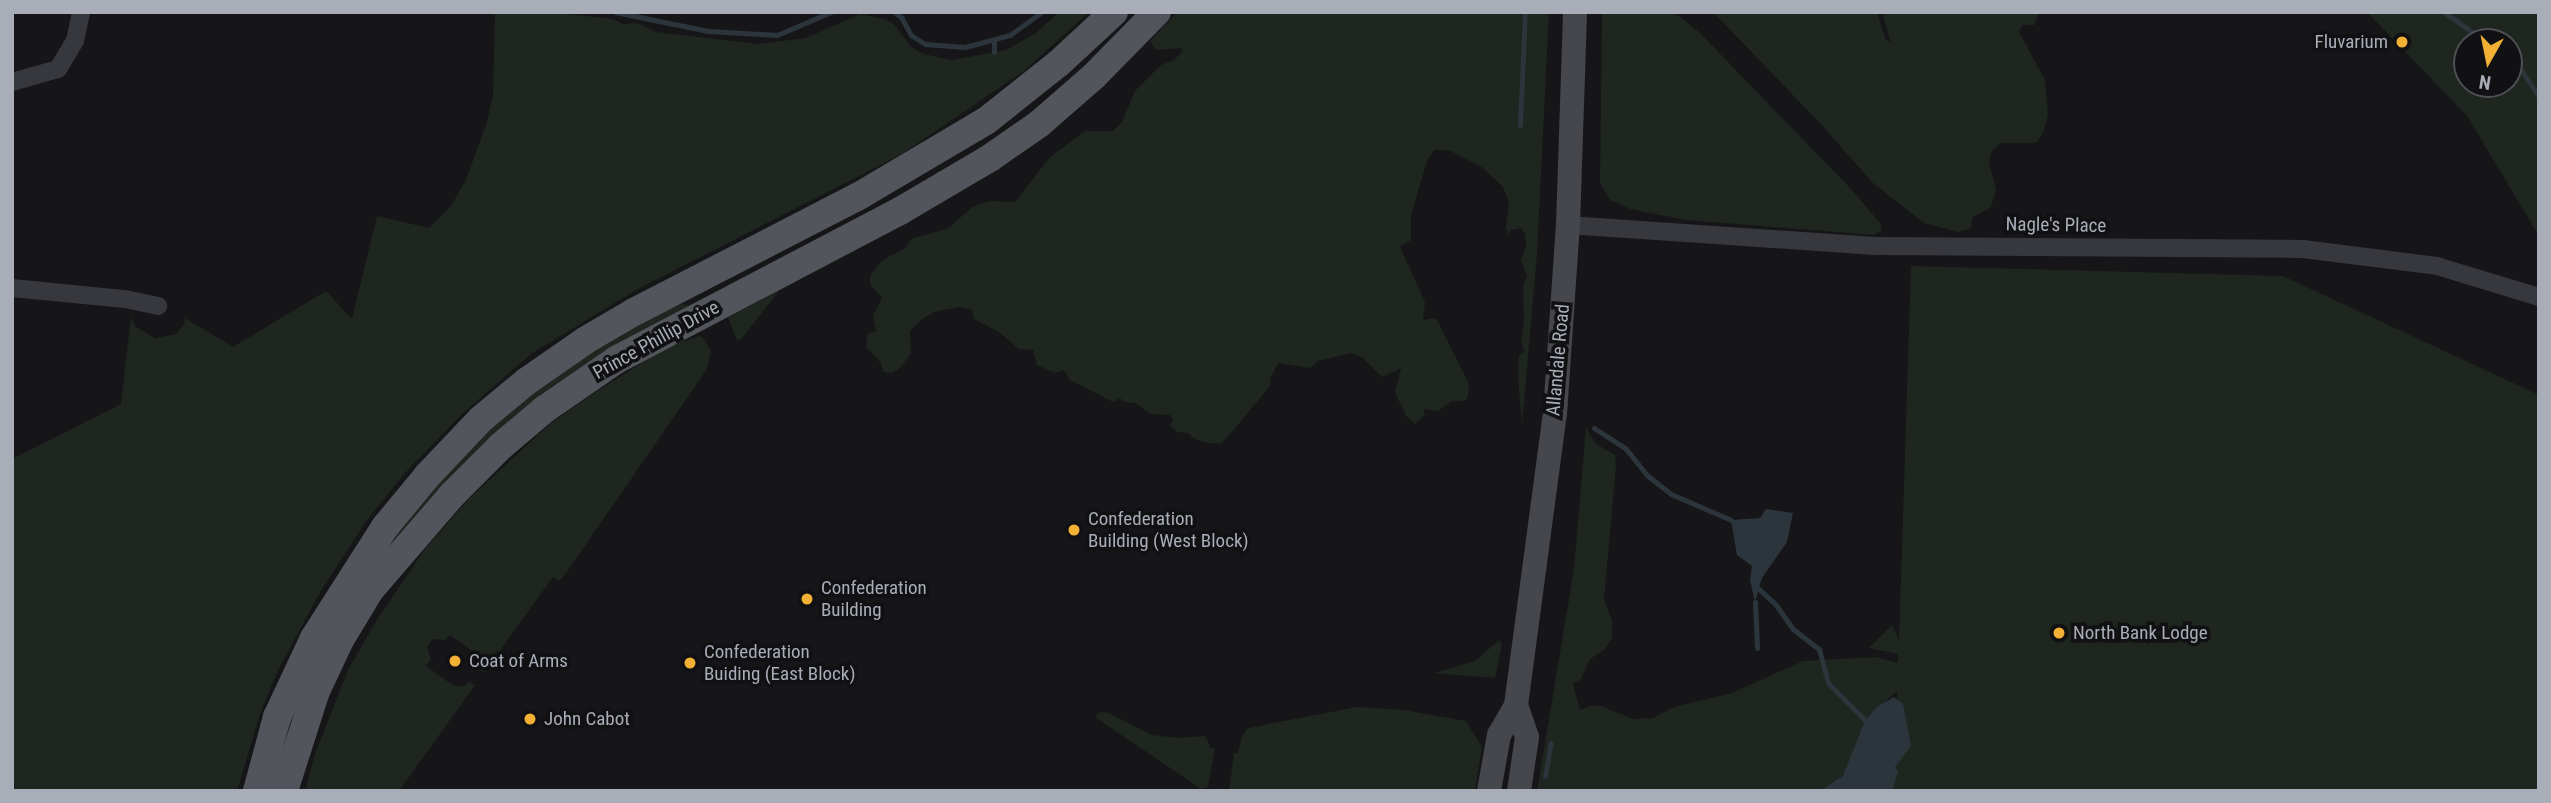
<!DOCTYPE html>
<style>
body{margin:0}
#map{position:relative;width:2551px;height:803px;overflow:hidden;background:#161618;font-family:"Roboto Condensed",sans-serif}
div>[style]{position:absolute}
.green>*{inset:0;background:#1e261f}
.water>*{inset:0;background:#2c353c}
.stream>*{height:5px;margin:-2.5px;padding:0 2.5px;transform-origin:2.5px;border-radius:2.5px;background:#2c353c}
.street>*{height:18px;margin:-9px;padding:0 9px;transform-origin:9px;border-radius:9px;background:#37383d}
.secondary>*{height:24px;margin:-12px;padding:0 12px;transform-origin:12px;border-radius:12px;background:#45474d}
.primary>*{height:28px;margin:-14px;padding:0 14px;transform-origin:14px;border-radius:14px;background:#53555c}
.dots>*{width:19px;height:19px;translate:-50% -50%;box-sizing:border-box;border:4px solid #111113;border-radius:50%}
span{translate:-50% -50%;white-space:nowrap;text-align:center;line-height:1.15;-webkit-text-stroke:7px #111113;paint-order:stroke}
.poi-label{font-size:19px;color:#a8adb8}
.right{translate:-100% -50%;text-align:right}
.left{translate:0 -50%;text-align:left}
.street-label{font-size:19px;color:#a8adb8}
.frame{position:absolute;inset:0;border:14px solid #a8adb8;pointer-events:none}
.north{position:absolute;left:2453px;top:28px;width:70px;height:70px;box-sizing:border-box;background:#111113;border:2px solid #4d4f55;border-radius:50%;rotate:189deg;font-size:19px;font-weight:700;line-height:28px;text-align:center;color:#a8adb8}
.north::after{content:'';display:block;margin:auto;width:24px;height:32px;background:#f2b134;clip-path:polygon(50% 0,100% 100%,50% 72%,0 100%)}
</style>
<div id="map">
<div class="green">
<div style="clip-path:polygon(495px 12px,567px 14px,613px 19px,623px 24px,637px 23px,656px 32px,759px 44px,806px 38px,860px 14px,884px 19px,894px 24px,911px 47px,924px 54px,952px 60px,1006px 50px,1036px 33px,1059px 12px,1089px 12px,1024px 71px,902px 154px,636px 290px,531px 354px,462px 414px,405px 473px,367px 520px,322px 589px,278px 670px,260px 714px,237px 791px,12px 791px,12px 459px,121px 404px,131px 317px,136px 327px,155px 338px,176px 334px,184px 325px,185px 318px,233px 347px,326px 291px,352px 319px,377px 216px,429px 228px,451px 206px,466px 180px,487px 122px,493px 94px)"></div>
<div style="clip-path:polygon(1177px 12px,1549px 12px,1537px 254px,1522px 425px,1518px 376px,1519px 355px,1525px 351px,1521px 343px,1524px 321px,1523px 287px,1527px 276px,1521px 260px,1526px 247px,1525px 234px,1521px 228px,1511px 230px,1508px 235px,1506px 227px,1509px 202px,1503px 187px,1483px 168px,1451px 151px,1434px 150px,1427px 161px,1411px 215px,1411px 240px,1400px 247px,1425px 302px,1423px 320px,1435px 318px,1438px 322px,1469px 384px,1468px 396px,1465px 401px,1452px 401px,1438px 411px,1423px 409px,1425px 415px,1415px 424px,1407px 417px,1395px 393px,1401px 368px,1382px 377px,1362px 357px,1351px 353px,1318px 361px,1310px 368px,1278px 363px,1270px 379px,1270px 386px,1227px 438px,1221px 443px,1207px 443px,1195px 439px,1188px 433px,1177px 432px,1170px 426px,1173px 419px,1170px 415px,1150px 414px,1136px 403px,1124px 402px,1120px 398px,1113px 402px,1070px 380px,1064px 370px,1055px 373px,1037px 365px,1033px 350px,1019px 349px,999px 332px,974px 319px,972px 309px,959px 307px,934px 312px,922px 319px,910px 331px,911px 353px,901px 367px,893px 373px,884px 372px,881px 363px,866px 347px,868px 333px,876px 332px,873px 316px,882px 298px,870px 284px,870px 276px,877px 266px,884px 259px,906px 248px,911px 239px,949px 228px,972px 207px,990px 201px,1015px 202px,1050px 157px,1085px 131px,1113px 131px,1122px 122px,1135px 91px,1161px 65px,1174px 60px,1181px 53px,1182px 48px,1156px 50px,1150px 41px)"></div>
<div style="clip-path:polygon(1602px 12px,1670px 12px,1680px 17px,1699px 32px,1852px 190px,1881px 224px,1881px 230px,1875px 235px,1686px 220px,1630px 209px,1610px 200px,1600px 183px)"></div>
<div style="clip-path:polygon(1713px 12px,1877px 12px,1885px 38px,1891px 44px,1882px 12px,2040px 12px,2034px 25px,2022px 25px,2019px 32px,2045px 80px,2048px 115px,2043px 133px,2036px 143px,2001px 143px,1991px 152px,1989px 163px,1996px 190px,1991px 207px,1972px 218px,1971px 228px,1958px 232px,1924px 223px,1873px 183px,1818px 121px)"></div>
<div style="clip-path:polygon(evenodd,2367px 12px,2539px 12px,2539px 236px,2467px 116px,2367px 12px,2467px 42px,2509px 42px,2509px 84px,2467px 84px,2467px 42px)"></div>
<div style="clip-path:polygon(evenodd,1911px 266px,2283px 276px,2539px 395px,2539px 791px,1537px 791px,1574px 569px,1586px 428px,1596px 444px,1615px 455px,1616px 466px,1604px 599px,1612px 621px,1612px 638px,1604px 650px,1590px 659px,1581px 679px,1573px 684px,1580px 710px,1590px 706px,1601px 706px,1633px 719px,1653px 718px,1674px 707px,1732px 693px,1803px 661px,1876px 657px,1898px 663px,1898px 654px,1869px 648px,1892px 625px,1899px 641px,1911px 266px,1897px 691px,1897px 718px,1853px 750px,1865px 720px,1897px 691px)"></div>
<div style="clip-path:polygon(779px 291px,742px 338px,737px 341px,728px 317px)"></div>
<div style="clip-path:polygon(681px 304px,692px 306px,434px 500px,290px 753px,275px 757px,289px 715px,379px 552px,467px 447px,558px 371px,670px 307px)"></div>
<div style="clip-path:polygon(699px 336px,704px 339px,711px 351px,707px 369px,564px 576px,559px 581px,553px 577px,484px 673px,478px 668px,482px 659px,477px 654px,450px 635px,445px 640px,433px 639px,427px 647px,431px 659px,426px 666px,454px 686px,465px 686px,469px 681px,475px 685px,399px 791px,305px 791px,315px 754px,348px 670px,378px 618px,425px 549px,470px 498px,551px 423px,597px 391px,664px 349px)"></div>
<div style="clip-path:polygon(1499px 640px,1502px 644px,1495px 678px,1434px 673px,1475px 661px)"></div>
<div style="clip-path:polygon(1357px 707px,1404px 710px,1466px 721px,1482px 747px,1475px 791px,1229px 791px,1234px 753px,1238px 753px,1242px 736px,1248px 728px)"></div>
<div style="clip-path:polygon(1100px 712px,1109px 713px,1152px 735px,1178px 738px,1205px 736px,1211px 748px,1215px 748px,1208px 787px,1201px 789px,1095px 717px)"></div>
</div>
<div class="water">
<div style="clip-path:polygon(1766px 509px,1793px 513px,1787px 542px,1762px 578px,1755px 602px,1750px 580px,1752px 566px,1737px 555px,1731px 520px,1760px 518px)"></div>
<div style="clip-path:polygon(1894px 697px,1903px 704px,1911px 746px,1895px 767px,1898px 772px,1892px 791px,1820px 791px,1843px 776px,1865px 720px,1878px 706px)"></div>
</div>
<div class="stream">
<div style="left:615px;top:12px;width:95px;rotate:11.5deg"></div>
<div style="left:708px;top:31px;width:69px;rotate:3.3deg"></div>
<div style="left:777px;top:35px;width:59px;rotate:-23.1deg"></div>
<div style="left:894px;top:12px;width:9px;rotate:36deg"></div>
<div style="left:901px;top:17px;width:21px;rotate:61deg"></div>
<div style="left:911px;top:35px;width:17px;rotate:33deg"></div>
<div style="left:925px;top:44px;width:40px;rotate:4.3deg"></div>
<div style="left:965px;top:47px;width:47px;rotate:-14.9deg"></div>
<div style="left:1010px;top:35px;width:39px;rotate:-36deg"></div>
<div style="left:2444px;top:12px;width:52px;rotate:35.5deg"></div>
<div style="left:994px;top:52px;width:11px;rotate:-90deg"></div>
<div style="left:2509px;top:58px;width:8px;rotate:30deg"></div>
<div style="left:2516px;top:62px;width:42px;rotate:56.7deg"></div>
<div style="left:1520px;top:125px;width:113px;rotate:-87.5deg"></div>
<div style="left:1594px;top:428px;width:38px;rotate:33deg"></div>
<div style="left:1626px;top:449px;width:35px;rotate:51deg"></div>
<div style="left:1648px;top:476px;width:29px;rotate:38deg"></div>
<div style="left:1671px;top:494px;width:65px;rotate:23.4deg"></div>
<div style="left:1759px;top:589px;width:23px;rotate:43deg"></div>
<div style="left:1776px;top:605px;width:29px;rotate:55deg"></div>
<div style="left:1793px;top:629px;width:33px;rotate:38deg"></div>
<div style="left:1819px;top:649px;width:35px;rotate:75deg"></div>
<div style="left:1828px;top:683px;width:52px;rotate:45deg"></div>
<div style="left:1755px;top:602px;width:46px;rotate:87.5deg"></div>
<div style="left:1545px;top:776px;width:34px;rotate:-80deg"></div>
</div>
<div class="street">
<div style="left:12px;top:82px;width:48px;rotate:-15.8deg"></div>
<div style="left:58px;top:69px;width:33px;rotate:-59deg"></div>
<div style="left:75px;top:41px;width:30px;rotate:-78deg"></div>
<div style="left:1568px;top:225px;width:311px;rotate:3.9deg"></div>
<div style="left:1878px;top:246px;width:425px;rotate:0.4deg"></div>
<div style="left:2303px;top:249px;width:135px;rotate:7.2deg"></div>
<div style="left:2437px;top:266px;width:107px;rotate:16.9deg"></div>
<div style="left:12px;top:288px;width:114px;rotate:5.6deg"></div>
<div style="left:125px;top:299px;width:34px;rotate:12deg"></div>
</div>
<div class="secondary">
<div style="left:1516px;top:705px;width:34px;rotate:71deg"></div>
<div style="left:1527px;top:737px;width:55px;rotate:98.4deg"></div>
<div style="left:1489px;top:791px;width:57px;rotate:-79.9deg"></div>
<div style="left:1499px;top:735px;width:34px;rotate:-60deg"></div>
<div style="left:1516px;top:705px;width:294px;rotate:-82.4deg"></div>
<div style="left:1555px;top:414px;width:189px;rotate:-86.1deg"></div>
<div style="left:1568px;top:225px;width:213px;rotate:-88.1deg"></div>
</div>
<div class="primary">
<div style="left:257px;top:791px;width:77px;rotate:-74.9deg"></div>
<div style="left:277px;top:717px;width:87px;rotate:-64.9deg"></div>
<div style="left:314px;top:638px;width:132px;rotate:-57.4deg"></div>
<div style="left:385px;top:527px;width:66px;rotate:-50.5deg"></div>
<div style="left:427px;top:476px;width:79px;rotate:-46.5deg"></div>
<div style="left:481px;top:419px;width:60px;rotate:-39.6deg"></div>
<div style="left:527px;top:381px;width:72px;rotate:-34.8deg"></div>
<div style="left:586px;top:340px;width:56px;rotate:-30.3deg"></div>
<div style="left:634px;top:312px;width:253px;rotate:-27.3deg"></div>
<div style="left:859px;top:196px;width:147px;rotate:-30.6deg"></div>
<div style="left:986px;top:121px;width:93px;rotate:-38.5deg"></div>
<div style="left:1059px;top:63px;width:75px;rotate:-42.8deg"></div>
<div style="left:284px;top:791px;width:105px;rotate:-72.3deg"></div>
<div style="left:316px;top:691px;width:56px;rotate:-64.8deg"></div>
<div style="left:340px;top:640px;width:58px;rotate:-59deg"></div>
<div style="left:370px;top:590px;width:125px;rotate:-49.2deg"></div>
<div style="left:452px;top:495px;width:69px;rotate:-45deg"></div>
<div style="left:501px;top:446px;width:57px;rotate:-40.1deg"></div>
<div style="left:545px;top:409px;width:86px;rotate:-34.6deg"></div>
<div style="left:616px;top:360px;width:321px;rotate:-27.7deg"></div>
<div style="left:900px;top:211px;width:104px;rotate:-30.5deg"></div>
<div style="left:990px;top:158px;width:60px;rotate:-34.8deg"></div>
<div style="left:1039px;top:124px;width:73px;rotate:-41.1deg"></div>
<div style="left:1094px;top:76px;width:90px;rotate:-45.5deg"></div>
</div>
<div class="dots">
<div style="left:2402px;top:42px;background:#f2b134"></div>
<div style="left:1074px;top:530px;background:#f2b134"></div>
<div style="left:807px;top:599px;background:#f2b134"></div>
<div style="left:2059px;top:633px;background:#f2b134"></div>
<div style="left:455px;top:661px;background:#f2b134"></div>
<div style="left:690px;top:663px;background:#f2b134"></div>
<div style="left:530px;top:719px;background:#f2b134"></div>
</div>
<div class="poi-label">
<span class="right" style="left:2388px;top:42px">Fluvarium</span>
<span class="left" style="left:1088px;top:530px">Confederation<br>Building (West Block)</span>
<span class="left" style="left:821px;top:599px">Confederation<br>Building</span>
<span class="left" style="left:2073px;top:633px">North Bank Lodge</span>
<span class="left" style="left:704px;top:663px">Confederation<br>Buiding (East Block)</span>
<span class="left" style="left:469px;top:661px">Coat of Arms</span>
<span class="left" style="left:544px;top:719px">John Cabot</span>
</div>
<div class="street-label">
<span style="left:2056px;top:225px;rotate:1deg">Nagle's Place</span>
<span style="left:656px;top:340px;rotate:-29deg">Prince Phillip Drive</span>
<span style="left:1558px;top:360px;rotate:-85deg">Allandale Road</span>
</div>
<div class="frame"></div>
<div class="north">N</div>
</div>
